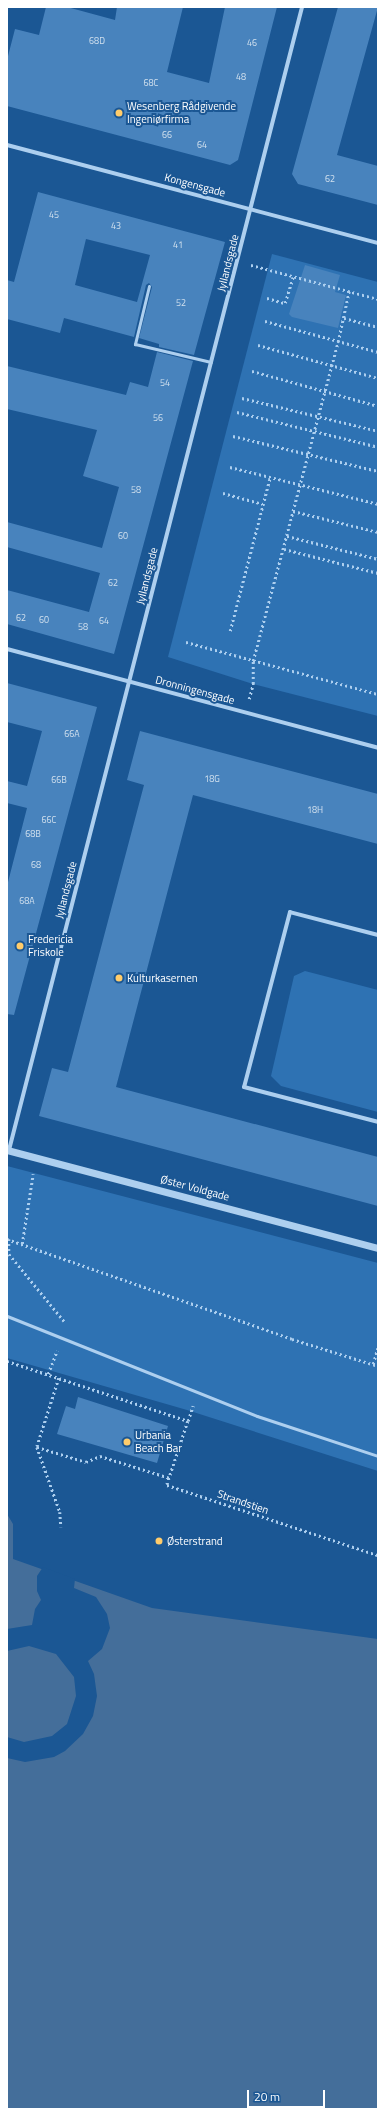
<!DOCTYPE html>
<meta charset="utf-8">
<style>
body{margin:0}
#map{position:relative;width:385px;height:2116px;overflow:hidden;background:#1b5794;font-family:"Titillium Web",sans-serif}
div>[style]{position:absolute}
.green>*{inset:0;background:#2e72b3}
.water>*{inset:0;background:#446e9a}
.pier>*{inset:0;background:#1b5794}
.building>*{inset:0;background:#4883bd}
.path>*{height:2.5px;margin-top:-1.25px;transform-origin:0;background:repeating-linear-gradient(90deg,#adcfef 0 2px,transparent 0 5px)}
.service>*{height:3px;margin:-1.5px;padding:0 1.5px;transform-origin:1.5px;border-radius:1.5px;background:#adcfef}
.minor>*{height:4px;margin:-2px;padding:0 2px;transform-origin:2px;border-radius:2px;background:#adcfef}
.tertiary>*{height:7px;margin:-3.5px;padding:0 3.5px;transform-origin:3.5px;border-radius:3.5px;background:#adcfef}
.dots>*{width:11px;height:11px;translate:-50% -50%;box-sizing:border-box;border:2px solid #1b5794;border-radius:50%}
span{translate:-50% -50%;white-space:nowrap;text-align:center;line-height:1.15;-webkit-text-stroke:4px #1b5794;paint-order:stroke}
.number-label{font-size:9px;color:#d1e0ee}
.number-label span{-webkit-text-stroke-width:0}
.poi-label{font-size:11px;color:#fff}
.left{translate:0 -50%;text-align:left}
.street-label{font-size:11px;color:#fff}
.frame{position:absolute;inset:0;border:8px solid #fff;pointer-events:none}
.scale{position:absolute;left:247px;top:2090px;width:78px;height:18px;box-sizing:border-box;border:2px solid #fff;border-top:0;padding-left:5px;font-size:12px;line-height:14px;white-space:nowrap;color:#fff;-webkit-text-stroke:3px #1b5794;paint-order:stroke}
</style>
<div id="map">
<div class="green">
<div style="clip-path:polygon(272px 254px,378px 282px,378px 716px,253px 684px,168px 657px)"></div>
<div style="clip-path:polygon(305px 971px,378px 990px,378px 1112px,281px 1086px,271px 1076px,294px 976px)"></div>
<div style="clip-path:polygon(7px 1166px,378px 1263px,378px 1471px,187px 1410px,7px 1358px)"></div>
</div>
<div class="water">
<div style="clip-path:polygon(7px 1514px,13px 1524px,13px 1559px,152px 1608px,378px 1639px,378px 2109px,7px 2109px)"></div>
</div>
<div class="pier">
<div style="clip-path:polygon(43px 1567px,75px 1579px,74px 1588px,96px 1597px,107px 1614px,110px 1628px,102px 1649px,88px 1661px,94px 1674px,97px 1696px,93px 1716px,83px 1734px,65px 1751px,54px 1757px,25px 1762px,7px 1758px,7px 1737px,24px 1742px,52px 1736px,67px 1724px,76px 1696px,74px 1677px,56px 1654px,29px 1646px,7px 1651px,7px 1629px,32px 1625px,35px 1609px,41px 1600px,37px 1591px,37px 1576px)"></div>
</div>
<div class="building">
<div style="clip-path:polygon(46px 7px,67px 7px,115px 20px,117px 7px,183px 7px,167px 72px,209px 83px,225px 7px,277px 7px,238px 160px,230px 165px,7px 106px,7px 60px,15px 29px,39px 35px)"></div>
<div style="clip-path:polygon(338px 7px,378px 7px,337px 155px,378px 166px,378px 205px,298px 184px,292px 174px)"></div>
<div style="clip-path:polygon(evenodd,38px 192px,225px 242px,194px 355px,159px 347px,159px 344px,139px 338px,152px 287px,149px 283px,146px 285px,134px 337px,64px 318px,60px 333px,7px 319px,7px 280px,14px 282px,38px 192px,86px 239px,150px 255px,137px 302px,75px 285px,86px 239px)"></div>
<div style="clip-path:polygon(305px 265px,340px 275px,335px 292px,346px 295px,338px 328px,292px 317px,289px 314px)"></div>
<div style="clip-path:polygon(157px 352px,193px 361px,114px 654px,7px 624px,7px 590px,89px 612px,100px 573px,7px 547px,7px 522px,102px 548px,119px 487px,83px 476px,97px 430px,7px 409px,7px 366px,126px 395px,130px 382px,148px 387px)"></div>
<div style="clip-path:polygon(7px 683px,97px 707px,14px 1015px,7px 1014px,7px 886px,27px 808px,7px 803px,7px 781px,27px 786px,42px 731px,7px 722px)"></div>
<div style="clip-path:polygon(140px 731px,378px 794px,378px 844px,193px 795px,116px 1087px,378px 1157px,378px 1206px,39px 1116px,52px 1068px,68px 1072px,144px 785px,127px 780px)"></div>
<div style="clip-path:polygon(78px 1397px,168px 1426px,157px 1463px,57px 1434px,66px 1406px,75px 1409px)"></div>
</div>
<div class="path">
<div style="left:251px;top:265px;width:131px;rotate:15deg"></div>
<div style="left:267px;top:298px;width:19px;rotate:16deg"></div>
<div style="left:285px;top:303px;width:27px;rotate:-73deg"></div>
<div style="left:344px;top:318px;width:35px;rotate:15deg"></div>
<div style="left:265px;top:321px;width:117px;rotate:15.3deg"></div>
<div style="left:258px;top:345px;width:124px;rotate:15.4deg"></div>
<div style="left:252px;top:371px;width:131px;rotate:15.5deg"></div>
<div style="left:242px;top:398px;width:140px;rotate:13.6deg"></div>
<div style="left:237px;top:412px;width:145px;rotate:13.9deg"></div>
<div style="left:233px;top:436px;width:149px;rotate:13.6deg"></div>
<div style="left:230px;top:467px;width:153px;rotate:14deg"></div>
<div style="left:223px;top:493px;width:41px;rotate:15.4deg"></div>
<div style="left:293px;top:511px;width:88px;rotate:13.9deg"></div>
<div style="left:287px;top:536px;width:94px;rotate:14.2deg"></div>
<div style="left:284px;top:549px;width:97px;rotate:14.3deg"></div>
<div style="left:230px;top:631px;width:159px;rotate:-75.4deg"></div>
<div style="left:186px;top:642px;width:199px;rotate:15.2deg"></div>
<div style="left:249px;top:699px;width:16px;rotate:-75deg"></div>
<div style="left:253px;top:684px;width:23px;rotate:-90deg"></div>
<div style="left:253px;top:661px;width:330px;rotate:-75.1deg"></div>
<div style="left:338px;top:342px;width:52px;rotate:-77.8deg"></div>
<div style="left:7px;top:1239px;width:302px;rotate:19.3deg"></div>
<div style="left:292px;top:1339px;width:90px;rotate:17.4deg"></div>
<div style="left:9px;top:1239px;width:15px;rotate:90deg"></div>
<div style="left:9px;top:1254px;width:87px;rotate:50.6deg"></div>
<div style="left:22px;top:1244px;width:71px;rotate:-81.1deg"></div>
<div style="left:7px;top:1361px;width:191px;rotate:18.3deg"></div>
<div style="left:188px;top:1421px;width:16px;rotate:-72deg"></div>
<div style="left:373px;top:1364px;width:19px;rotate:-74deg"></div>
<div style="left:48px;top:1374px;width:25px;rotate:-69deg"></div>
<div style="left:59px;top:1378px;width:72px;rotate:107.7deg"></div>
<div style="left:37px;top:1447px;width:69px;rotate:70.5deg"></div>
<div style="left:60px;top:1512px;width:15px;rotate:86deg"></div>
<div style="left:188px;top:1421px;width:67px;rotate:108.2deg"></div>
<div style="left:167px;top:1485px;width:222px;rotate:18.4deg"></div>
<div style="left:37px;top:1447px;width:51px;rotate:17deg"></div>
<div style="left:86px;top:1462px;width:15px;rotate:-23deg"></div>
<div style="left:100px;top:1456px;width:73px;rotate:17.4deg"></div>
</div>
<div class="service">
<div style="left:149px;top:286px;width:60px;rotate:103.6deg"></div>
<div style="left:135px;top:344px;width:78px;rotate:13.3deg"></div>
<div style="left:7px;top:1316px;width:269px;rotate:21.8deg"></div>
<div style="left:257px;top:1416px;width:127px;rotate:18.3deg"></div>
</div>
<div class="minor">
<div style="left:7px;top:145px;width:384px;rotate:14.8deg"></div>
<div style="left:7px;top:649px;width:384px;rotate:14.9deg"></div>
<div style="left:378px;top:935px;width:91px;rotate:-165.4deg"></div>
<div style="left:290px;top:912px;width:181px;rotate:104.7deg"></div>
<div style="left:244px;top:1087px;width:138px;rotate:14.6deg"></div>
<div style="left:9px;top:1150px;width:1180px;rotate:-75.62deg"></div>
</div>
<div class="tertiary">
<div style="left:7px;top:1150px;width:384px;rotate:14.8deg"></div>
</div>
<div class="dots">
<div style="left:119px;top:113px;background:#ffcc6b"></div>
<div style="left:20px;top:946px;background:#ffcc6b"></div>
<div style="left:119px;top:978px;background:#ffcc6b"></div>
<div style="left:127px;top:1442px;background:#ffcc6b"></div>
<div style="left:159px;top:1541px;background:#ffcc6b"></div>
</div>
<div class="number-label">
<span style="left:97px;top:41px">68D</span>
<span style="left:252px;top:43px">46</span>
<span style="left:241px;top:77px">48</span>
<span style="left:151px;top:83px">68C</span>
<span style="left:167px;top:135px">66</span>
<span style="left:202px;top:145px">64</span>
<span style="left:330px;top:179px">62</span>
<span style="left:54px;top:215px">45</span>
<span style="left:116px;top:226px">43</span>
<span style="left:178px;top:245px">41</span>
<span style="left:181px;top:303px">52</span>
<span style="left:165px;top:383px">54</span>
<span style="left:158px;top:418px">56</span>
<span style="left:136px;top:490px">58</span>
<span style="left:123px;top:536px">60</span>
<span style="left:113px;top:583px">62</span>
<span style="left:21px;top:618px">62</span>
<span style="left:44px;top:620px">60</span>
<span style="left:104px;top:621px">64</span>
<span style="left:83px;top:627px">58</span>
<span style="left:72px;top:734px">66A</span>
<span style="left:212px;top:779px">18G</span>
<span style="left:59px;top:780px">66B</span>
<span style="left:315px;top:810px">18H</span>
<span style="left:49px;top:820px">66C</span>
<span style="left:33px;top:834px">68B</span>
<span style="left:36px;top:865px">68</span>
<span style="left:27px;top:901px">68A</span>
</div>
<div class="poi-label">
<span class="left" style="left:127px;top:113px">Wesenberg Rådgivende<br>Ingeniørfirma</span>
<span class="left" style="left:28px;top:946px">Fredericia<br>Friskole</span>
<span class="left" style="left:127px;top:978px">Kulturkasernen</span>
<span class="left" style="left:135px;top:1442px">Urbania<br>Beach Bar</span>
<span class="left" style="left:167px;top:1541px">Østerstrand</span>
</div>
<div class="street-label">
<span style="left:195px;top:185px;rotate:15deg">Kongensgade</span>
<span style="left:228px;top:263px;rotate:-76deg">Jyllandsgade</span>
<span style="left:147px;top:576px;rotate:-76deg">Jyllandsgade</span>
<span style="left:195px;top:690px;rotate:15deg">Dronningensgade</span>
<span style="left:66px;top:890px;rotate:-76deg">Jyllandsgade</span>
<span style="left:195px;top:1188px;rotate:15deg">Øster Voldgade</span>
<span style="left:243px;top:1502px;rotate:19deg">Strandstien</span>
</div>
<div class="frame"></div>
<div class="scale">20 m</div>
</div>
